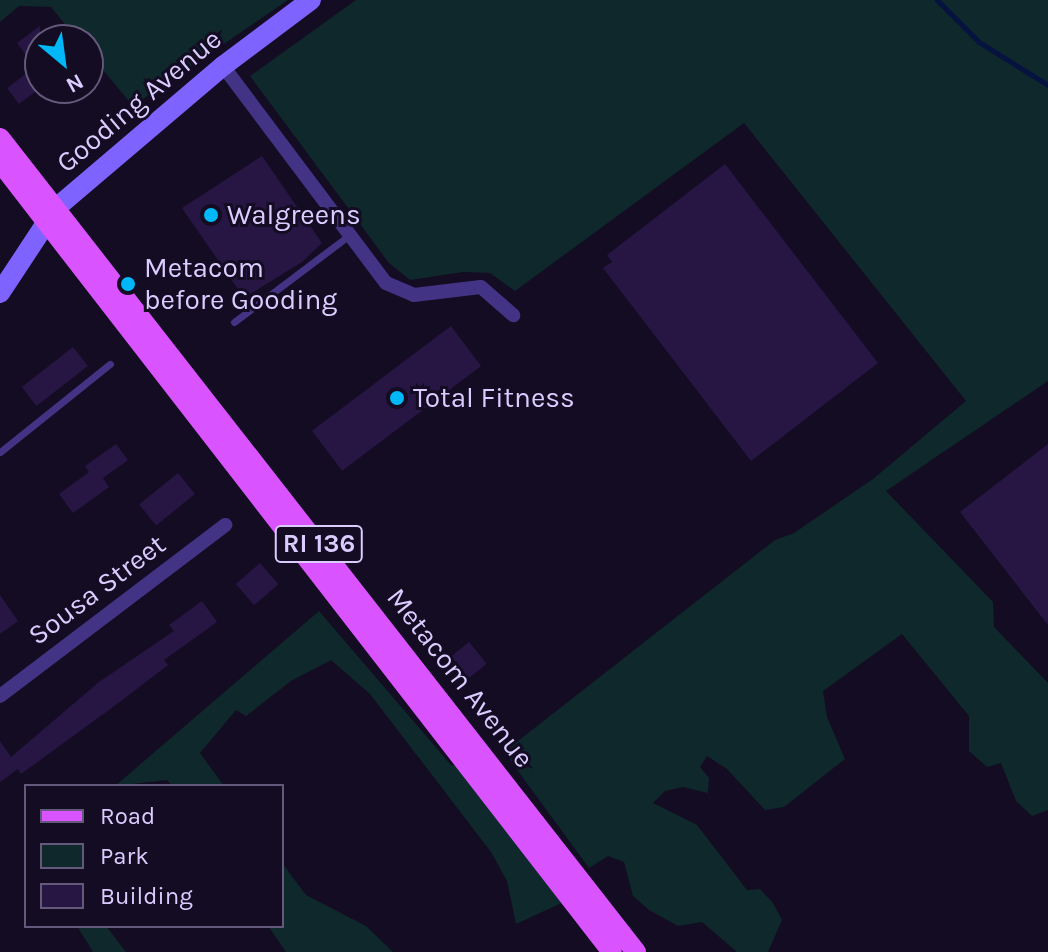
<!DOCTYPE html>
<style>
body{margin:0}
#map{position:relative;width:1048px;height:952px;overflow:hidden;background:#130c22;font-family:Karla,sans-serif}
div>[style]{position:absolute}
.green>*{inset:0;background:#0e282c}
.stream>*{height:5px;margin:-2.5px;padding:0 2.5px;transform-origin:2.5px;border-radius:2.5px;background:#061240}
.building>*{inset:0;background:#271644;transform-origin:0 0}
.lane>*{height:7px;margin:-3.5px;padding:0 3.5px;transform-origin:3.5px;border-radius:3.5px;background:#433384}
.street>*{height:14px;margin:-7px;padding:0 7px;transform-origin:7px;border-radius:7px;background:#433384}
.secondary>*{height:20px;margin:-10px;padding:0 10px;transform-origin:10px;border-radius:10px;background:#7f63ff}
.primary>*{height:20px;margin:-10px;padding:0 10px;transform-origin:10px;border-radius:10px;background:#d953ff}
.dots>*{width:22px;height:22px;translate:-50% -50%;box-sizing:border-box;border:4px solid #130c22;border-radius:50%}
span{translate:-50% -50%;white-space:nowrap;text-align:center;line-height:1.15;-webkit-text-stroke:6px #130c22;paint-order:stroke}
.shield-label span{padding:2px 6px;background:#130c22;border:2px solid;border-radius:6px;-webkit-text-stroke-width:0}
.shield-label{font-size:26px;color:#daccff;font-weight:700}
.street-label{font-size:28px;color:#daccff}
.poi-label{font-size:28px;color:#daccff}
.left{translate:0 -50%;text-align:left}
.legend{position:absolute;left:24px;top:784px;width:260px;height:144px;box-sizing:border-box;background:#130c22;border:2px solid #63597a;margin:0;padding:10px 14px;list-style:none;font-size:24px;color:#daccff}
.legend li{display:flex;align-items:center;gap:16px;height:40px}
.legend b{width:40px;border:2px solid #63597a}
.north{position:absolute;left:24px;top:24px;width:80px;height:80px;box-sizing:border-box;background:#130c22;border:2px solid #63597a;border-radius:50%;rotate:151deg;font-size:22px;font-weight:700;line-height:32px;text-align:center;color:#daccff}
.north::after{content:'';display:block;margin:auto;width:28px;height:36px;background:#00b8f7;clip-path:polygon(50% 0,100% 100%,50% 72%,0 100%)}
</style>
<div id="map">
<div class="green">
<div style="clip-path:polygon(0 0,288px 0,133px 106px,88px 52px,88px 40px,78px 40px,51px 7px,19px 6px,0 22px)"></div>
<div style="clip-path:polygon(356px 0,1048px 0,1048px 381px,886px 491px,993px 602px,994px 627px,1048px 683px,1048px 810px,1032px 816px,1016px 801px,1001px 763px,987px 767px,969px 751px,969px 716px,902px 634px,823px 691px,827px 717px,845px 759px,784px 807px,765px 810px,727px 769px,707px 756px,700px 767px,709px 778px,708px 793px,683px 787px,665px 791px,653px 803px,697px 825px,747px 890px,760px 889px,773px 903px,782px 920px,768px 952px,737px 952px,702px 922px,678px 926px,649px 910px,633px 896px,624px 862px,608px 856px,589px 868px,504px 752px,775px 540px,794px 533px,873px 479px,966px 401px,744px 123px,515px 291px,490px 273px,463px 272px,410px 280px,389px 263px,250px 76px)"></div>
<div style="clip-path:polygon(319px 611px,451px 765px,462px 765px,566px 901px,516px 924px,507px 881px,491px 852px,370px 694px,331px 660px,291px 681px,246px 716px,236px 710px,200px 753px,224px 786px,172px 786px,167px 780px,115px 786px)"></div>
<div style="clip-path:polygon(282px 863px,306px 895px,366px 926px,393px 952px,286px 952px,268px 926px,282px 926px)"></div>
<div style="clip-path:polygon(77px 926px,106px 926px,126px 952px,93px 952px)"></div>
</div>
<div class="stream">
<div style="left:937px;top:0;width:59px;rotate:45deg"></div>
<div style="left:979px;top:42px;width:81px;rotate:31.9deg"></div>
</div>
<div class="building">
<div style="clip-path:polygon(40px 26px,40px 88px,19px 104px,7px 88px,35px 67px,17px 43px)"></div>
<div style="clip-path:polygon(262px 156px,322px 243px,302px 262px,244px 298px,182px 208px)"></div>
<div style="clip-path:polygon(725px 164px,878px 363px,751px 461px,603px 268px,612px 262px,607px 255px)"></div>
<div style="left:451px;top:326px;width:50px;height:174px;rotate:53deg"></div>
<div style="left:73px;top:347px;width:24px;height:65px;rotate:52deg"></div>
<div style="clip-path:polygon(116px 444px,128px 460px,103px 478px,109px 487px,73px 513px,59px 494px,89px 472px,85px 466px)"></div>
<div style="clip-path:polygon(1048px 444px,1048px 625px,960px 512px)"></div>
<div style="left:178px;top:473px;width:27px;height:50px;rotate:51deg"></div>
<div style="left:260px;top:563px;width:28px;height:32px;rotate:49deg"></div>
<div style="clip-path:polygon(0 595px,18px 621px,0 634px)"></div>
<div style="clip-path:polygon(202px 601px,217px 622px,164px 660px,168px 665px,117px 704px,21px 774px,18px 769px,0 782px,0 741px,11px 757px,99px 682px,174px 631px,169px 625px)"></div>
<div style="left:469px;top:642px;width:28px;height:23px;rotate:51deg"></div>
</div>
<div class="lane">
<div style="left:234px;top:322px;width:143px;rotate:-37deg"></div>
<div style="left:0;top:452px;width:141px;rotate:-38.7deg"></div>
</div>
<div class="street">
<div style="left:223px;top:66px;width:271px;rotate:53.1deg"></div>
<div style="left:386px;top:283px;width:30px;rotate:23deg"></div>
<div style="left:414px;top:295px;width:67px;rotate:-6.8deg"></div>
<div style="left:481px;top:287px;width:43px;rotate:41.2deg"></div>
<div style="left:0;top:696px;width:283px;rotate:-37.2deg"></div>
</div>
<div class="secondary">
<div style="left:0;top:293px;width:102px;rotate:-56.6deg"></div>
<div style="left:56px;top:208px;width:219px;rotate:-40.4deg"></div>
<div style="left:223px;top:66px;width:110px;rotate:-36.9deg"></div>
</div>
<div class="primary">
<div style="left:0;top:138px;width:1033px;rotate:52deg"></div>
<div style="left:0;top:162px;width:999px;rotate:52.24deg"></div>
</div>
<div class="dots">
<div style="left:211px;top:215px;background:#00b8f7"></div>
<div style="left:128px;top:284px;background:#00b8f7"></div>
<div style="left:397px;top:398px;background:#00b8f7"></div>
</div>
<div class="shield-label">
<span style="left:319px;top:544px">RI 136</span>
</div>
<div class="street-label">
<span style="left:139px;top:101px;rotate:-40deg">Gooding Avenue</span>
<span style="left:97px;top:590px;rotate:-37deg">Sousa Street</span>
<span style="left:460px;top:678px;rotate:52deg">Metacom Avenue</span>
</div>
<div class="poi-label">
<span class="left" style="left:227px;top:215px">Walgreens</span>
<span class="left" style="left:144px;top:284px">Metacom<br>before Gooding</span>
<span class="left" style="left:413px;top:398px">Total Fitness</span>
</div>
<ul class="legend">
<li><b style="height:10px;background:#d953ff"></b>Road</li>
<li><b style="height:22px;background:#0e282c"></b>Park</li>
<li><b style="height:22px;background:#271644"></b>Building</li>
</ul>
<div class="north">N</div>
</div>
